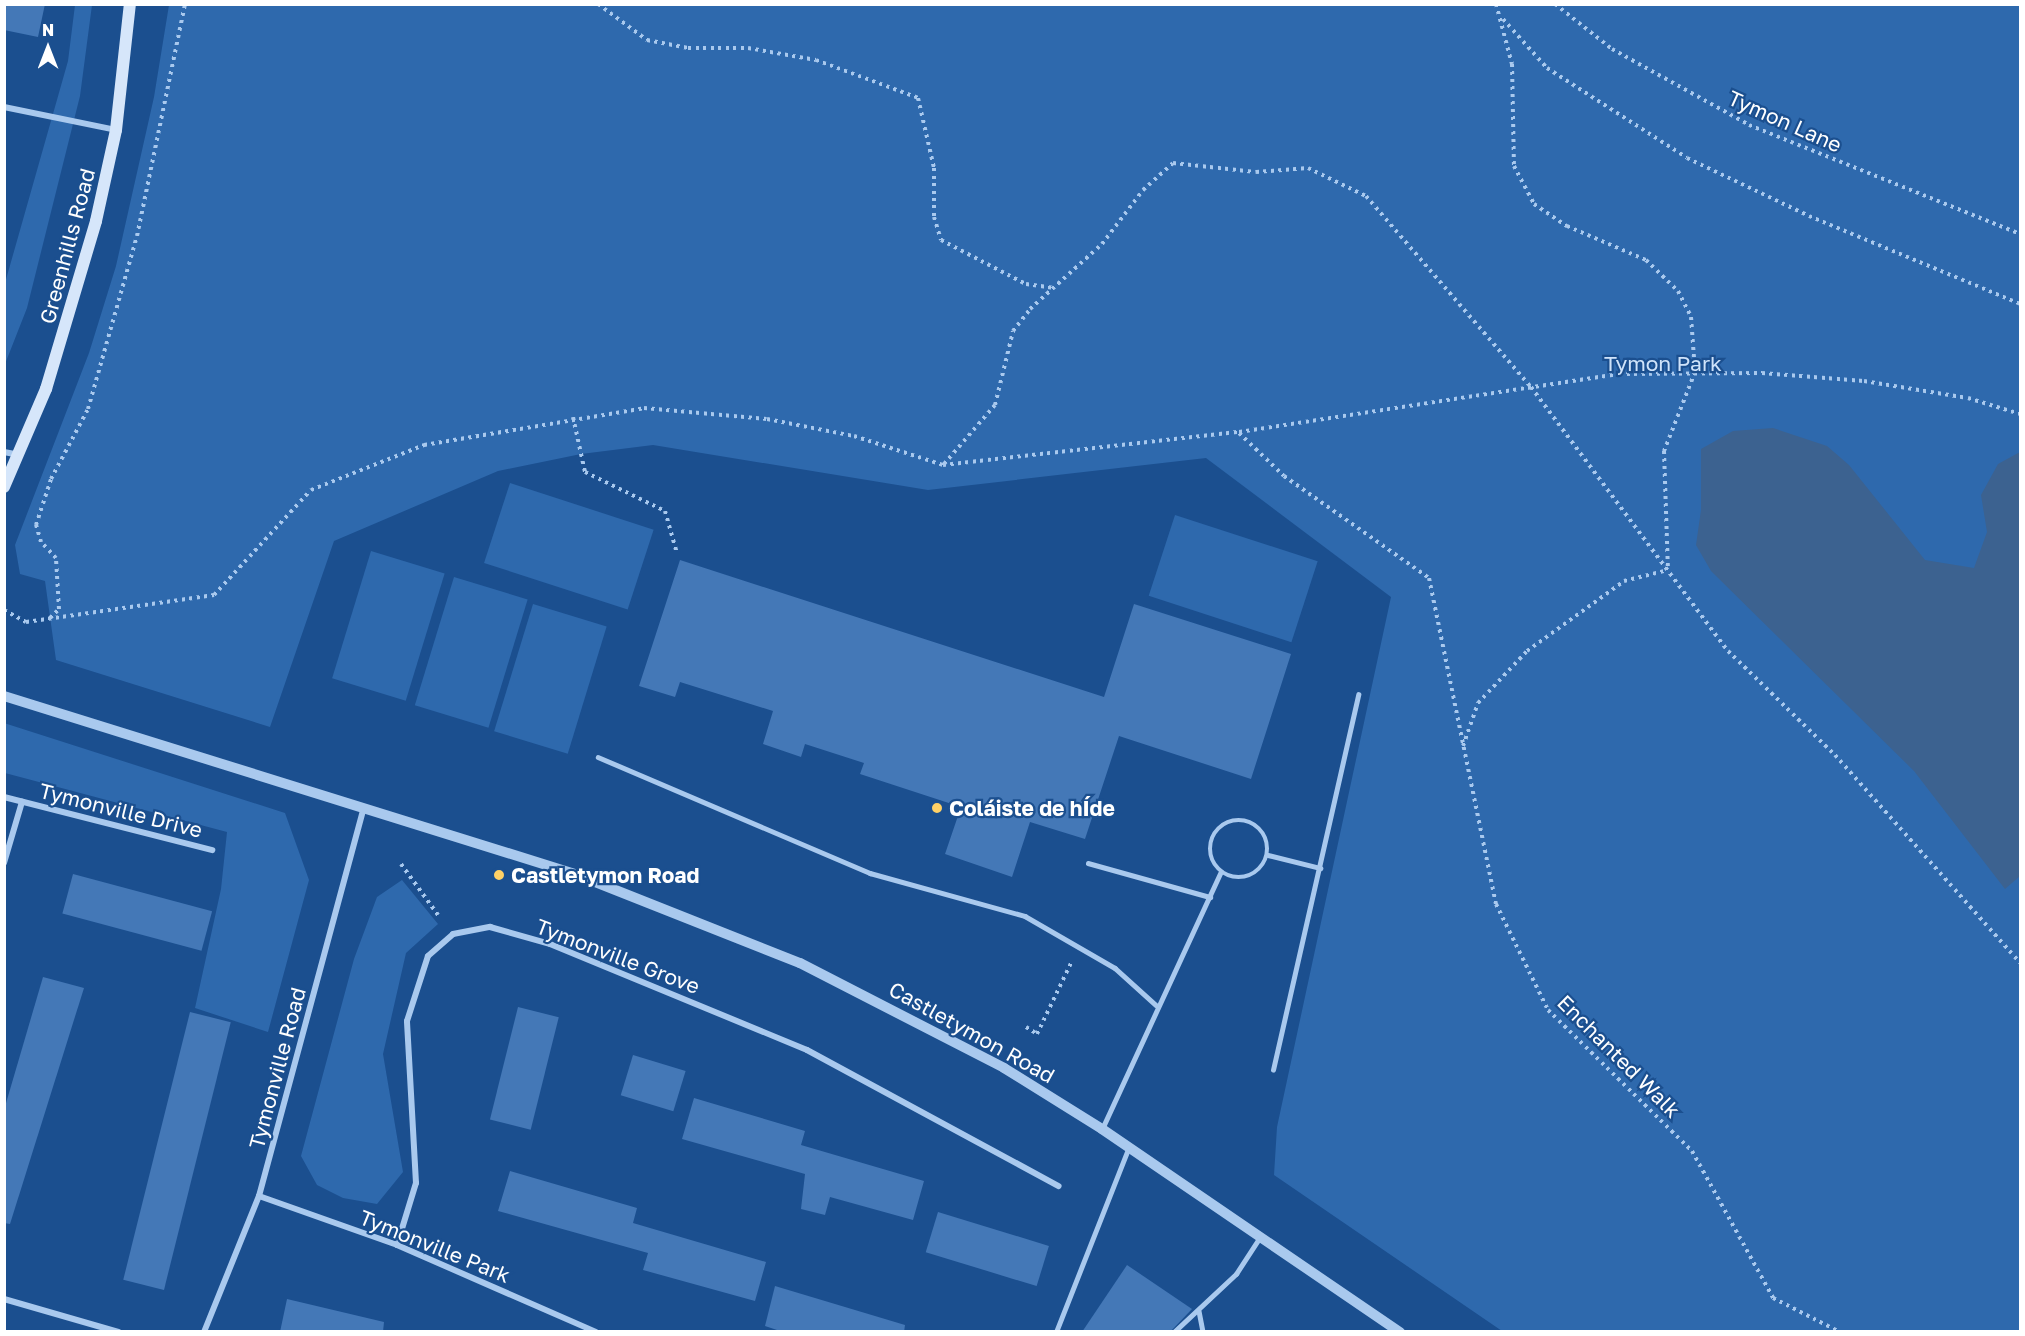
<!DOCTYPE html>
<meta charset="utf-8">
<style>
body{margin:0}
#map{position:relative;width:2025px;height:1336px;overflow:hidden;background:#1b4f8f;font-family:"Golos Text",sans-serif}
div>[style]{position:absolute}
.green>*{inset:0;background:#2e69ad;transform-origin:0 0}
.water>*{inset:0;background:#3c6290}
.building>*{inset:0;background:#4478b7;transform-origin:0 0}
.path>*{height:4px;margin-top:-2px;transform-origin:0;background:repeating-linear-gradient(90deg,#a9c9ee 0 3px,transparent 0 7.5px)}
.service>*{height:4.5px;margin:-2.25px;padding:0 2.25px;transform-origin:2.25px;border-radius:2.25px;background:#a9c9ee}
.service>.ring{margin:-2.25px;padding:0;box-sizing:content-box;background:none;border:4.5px solid #a9c9ee;border-radius:50%}
.minor>*{height:6px;margin:-3px;padding:0 3px;transform-origin:3px;border-radius:3px;background:#a9c9ee}
.tertiary>*{height:10px;margin:-5px;padding:0 5px;transform-origin:5px;border-radius:5px;background:#a9c9ee}
.secondary>*{height:12px;margin:-6px;padding:0 6px;transform-origin:6px;border-radius:6px;background:#d6e6fa}
.dots>*{width:16px;height:16px;translate:-50% -50%;box-sizing:border-box;border:3px solid #1b4f8f;border-radius:50%}
span{translate:-50% -50%;white-space:nowrap;text-align:center;line-height:1.15;-webkit-text-stroke:4.5px #1b4f8f;paint-order:stroke}
.street-label{font-size:21px;color:#fff}
.park-label{font-size:21px;color:#cfe3fa}
.poi-label{font-size:21px;color:#fff;font-weight:700}
.left{translate:0 -50%;text-align:left}
.frame{position:absolute;inset:0;border:6px solid #fff;pointer-events:none}
.north{position:absolute;left:18px;top:18px;width:60px;height:60px;-webkit-text-stroke:4px #1b4f8f;paint-order:stroke;rotate:0deg;font-size:16px;font-weight:700;line-height:24px;text-align:center;color:#fff}
.north::after{content:'';display:block;margin:auto;width:21px;height:27px;background:#fff;clip-path:polygon(50% 0,100% 100%,50% 72%,0 100%)}
</style>
<div id="map">
<div class="green">
<div style="clip-path:polygon(75px 5px,92px 5px,80px 96px,27px 308px,5px 364px,5px 283px,68px 61px)"></div>
<div style="clip-path:polygon(169px 5px,2020px 5px,2020px 1331px,1502px 1331px,1274px 1175px,1277px 1127px,1391px 597px,1206px 458px,928px 490px,653px 445px,581px 454px,498px 471px,334px 541px,270px 727px,56px 660px,45px 581px,20px 574px,15px 545px,89px 353px,116px 266px,154px 97px)"></div>
<div style="left:510px;top:483px;width:151px;height:84px;rotate:18deg"></div>
<div style="left:1175px;top:515px;width:150px;height:85px;rotate:18deg"></div>
<div style="left:371px;top:551px;width:77px;height:133px;rotate:17deg"></div>
<div style="left:454px;top:577px;width:77px;height:134px;rotate:17deg"></div>
<div style="left:533px;top:604px;width:77px;height:133px;rotate:17deg"></div>
<div style="clip-path:polygon(4px 723px,285px 813px,309px 880px,268px 1032px,195px 1008px,221px 889px,227px 832px,5px 773px)"></div>
<div style="clip-path:polygon(402px 880px,438px 924px,406px 953px,383px 1054px,403px 1172px,377px 1204px,343px 1198px,317px 1185px,301px 1156px,354px 959px,377px 897px)"></div>
</div>
<div class="water">
<div style="clip-path:polygon(1773px 428px,1827px 446px,1849px 465px,1925px 560px,1974px 568px,1987px 532px,1981px 495px,1998px 464px,2020px 452px,2020px 876px,2005px 889px,1914px 771px,1711px 571px,1696px 545px,1701px 510px,1701px 449px,1733px 431px)"></div>
</div>
<div class="building">
<div style="clip-path:polygon(4px 4px,45px 4px,38px 37px,4px 30px)"></div>
<div style="clip-path:polygon(680px 560px,1104px 697px,1134px 604px,1291px 654px,1251px 779px,1119px 736px,1085px 839px,1030px 822px,1012px 877px,945px 854px,961px 807px,860px 774px,864px 763px,805px 744px,801px 757px,763px 744px,773px 711px,680px 682px,675px 697px,639px 686px)"></div>
<div style="left:73px;top:874px;width:144px;height:41px;rotate:15deg"></div>
<div style="clip-path:polygon(43px 977px,84px 988px,10px 1224px,4px 1223px,4px 1110px)"></div>
<div style="left:518px;top:1007px;width:42px;height:116px;rotate:14deg"></div>
<div style="left:190px;top:1012px;width:42px;height:276px;rotate:14deg"></div>
<div style="left:633px;top:1055px;width:55px;height:42px;rotate:17deg"></div>
<div style="clip-path:polygon(694px 1098px,805px 1131px,801px 1145px,924px 1181px,913px 1220px,830px 1197px,825px 1215px,801px 1209px,805px 1174px,682px 1139px)"></div>
<div style="clip-path:polygon(510px 1171px,637px 1208px,633px 1223px,766px 1262px,755px 1301px,643px 1270px,648px 1253px,498px 1211px)"></div>
<div style="left:938px;top:1212px;width:116px;height:42px;rotate:17deg"></div>
<div style="clip-path:polygon(1127px 1265px,1192px 1309px,1170px 1332px,1082px 1332px)"></div>
<div style="clip-path:polygon(775px 1286px,905px 1325px,904px 1332px,783px 1332px,765px 1326px)"></div>
<div style="clip-path:polygon(287px 1299px,384px 1322px,383px 1332px,280px 1332px)"></div>
</div>
<div class="path">
<div style="left:598px;top:4px;width:61px;rotate:36.3deg"></div>
<div style="left:647px;top:40px;width:42px;rotate:11deg"></div>
<div style="left:688px;top:48px;width:60px"></div>
<div style="left:748px;top:48px;width:69px;rotate:10deg"></div>
<div style="left:816px;top:60px;width:109px;rotate:20.4deg"></div>
<div style="left:918px;top:98px;width:72px;rotate:77.1deg"></div>
<div style="left:934px;top:168px;width:49px;rotate:90deg"></div>
<div style="left:934px;top:217px;width:24px;rotate:73deg"></div>
<div style="left:941px;top:240px;width:96px;rotate:27.4deg"></div>
<div style="left:1026px;top:284px;width:27px;rotate:8deg"></div>
<div style="left:1496px;top:4px;width:62px;rotate:75.1deg"></div>
<div style="left:1512px;top:64px;width:102px;rotate:88.9deg"></div>
<div style="left:1514px;top:166px;width:43px;rotate:62.2deg"></div>
<div style="left:1534px;top:204px;width:40px;rotate:34deg"></div>
<div style="left:1567px;top:226px;width:86px;rotate:23.3deg"></div>
<div style="left:1646px;top:260px;width:45px;rotate:44.1deg"></div>
<div style="left:1678px;top:291px;width:29px;rotate:63deg"></div>
<div style="left:1691px;top:317px;width:55px;rotate:85.8deg"></div>
<div style="left:1695px;top:372px;width:85px;rotate:111.4deg"></div>
<div style="left:1664px;top:451px;width:118px;rotate:88.1deg"></div>
<div style="left:1555px;top:4px;width:73px;rotate:38.3deg"></div>
<div style="left:1612px;top:49px;width:157px;rotate:29deg"></div>
<div style="left:1749px;top:125px;width:292px;rotate:21.9deg"></div>
<div style="left:1503px;top:19px;width:66px;rotate:48.1deg"></div>
<div style="left:1547px;top:68px;width:166px;rotate:32.7deg"></div>
<div style="left:1687px;top:158px;width:135px;rotate:25.4deg"></div>
<div style="left:1809px;top:216px;width:229px;rotate:22.6deg"></div>
<div style="left:573px;top:417px;width:56px;rotate:77.7deg"></div>
<div style="left:585px;top:472px;width:89px;rotate:26deg"></div>
<div style="left:665px;top:511px;width:41px;rotate:74.2deg"></div>
<div style="left:1239px;top:433px;width:62px;rotate:43.7deg"></div>
<div style="left:1284px;top:476px;width:177px;rotate:35.1deg"></div>
<div style="left:1429px;top:578px;width:333px;rotate:78.4deg"></div>
<div style="left:1496px;top:904px;width:118px;rotate:63.9deg"></div>
<div style="left:1548px;top:1010px;width:202px;rotate:44.4deg"></div>
<div style="left:1692px;top:1151px;width:168px;rotate:61.1deg"></div>
<div style="left:1773px;top:1298px;width:75px;rotate:26.9deg"></div>
<div style="left:944px;top:464px;width:78px;rotate:-49.2deg"></div>
<div style="left:995px;top:405px;width:76px;rotate:-76.3deg"></div>
<div style="left:1013px;top:331px;width:28px;rotate:-52deg"></div>
<div style="left:1030px;top:309px;width:97px;rotate:-42.1deg"></div>
<div style="left:1102px;top:244px;width:68px;rotate:-52.8deg"></div>
<div style="left:1143px;top:190px;width:40px;rotate:-42deg"></div>
<div style="left:1173px;top:163px;width:83px;rotate:6.2deg"></div>
<div style="left:1256px;top:172px;width:52px;rotate:-4.4deg"></div>
<div style="left:1308px;top:168px;width:64px;rotate:25.8deg"></div>
<div style="left:1366px;top:196px;width:252px;rotate:49.2deg"></div>
<div style="left:1531px;top:387px;width:329px;rotate:53.3deg"></div>
<div style="left:1728px;top:651px;width:149px;rotate:44.2deg"></div>
<div style="left:1835px;top:755px;width:278px;rotate:48.3deg"></div>
<div style="left:4px;top:610px;width:25px;rotate:29deg"></div>
<div style="left:26px;top:622px;width:190px;rotate:-8.2deg"></div>
<div style="left:214px;top:595px;width:143px;rotate:-47.3deg"></div>
<div style="left:311px;top:490px;width:122px;rotate:-21.7deg"></div>
<div style="left:424px;top:445px;width:223px;rotate:-9.5deg"></div>
<div style="left:644px;top:408px;width:123px;rotate:5.1deg"></div>
<div style="left:767px;top:419px;width:89px;rotate:11.1deg"></div>
<div style="left:854px;top:436px;width:94px;rotate:18deg"></div>
<div style="left:943px;top:465px;width:298px;rotate:-6.4deg"></div>
<div style="left:1239px;top:432px;width:384px;rotate:-8.7deg"></div>
<div style="left:1619px;top:374px;width:143px;rotate:-0.4deg"></div>
<div style="left:1762px;top:373px;width:102px;rotate:4.5deg"></div>
<div style="left:1864px;top:381px;width:105px;rotate:9.3deg"></div>
<div style="left:1968px;top:398px;width:54px;rotate:17.1deg"></div>
<div style="left:50px;top:618px;width:13px;rotate:-45deg"></div>
<div style="left:59px;top:609px;width:51px;rotate:-93.4deg"></div>
<div style="left:56px;top:558px;width:22px;rotate:-133deg"></div>
<div style="left:41px;top:542px;width:18px;rotate:-106deg"></div>
<div style="left:36px;top:525px;width:48px;rotate:-71.9deg"></div>
<div style="left:51px;top:479px;width:79px;rotate:-62.1deg"></div>
<div style="left:88px;top:409px;width:180px;rotate:-74.2deg"></div>
<div style="left:137px;top:236px;width:237px;rotate:-78.3deg"></div>
<div style="left:1463px;top:746px;width:46px;rotate:-70.8deg"></div>
<div style="left:1478px;top:703px;width:71px;rotate:-46.7deg"></div>
<div style="left:1527px;top:651px;width:120px;rotate:-35.8deg"></div>
<div style="left:1624px;top:581px;width:45px;rotate:-14deg"></div>
<div style="left:401px;top:864px;width:63px;rotate:54deg"></div>
<div style="left:1026px;top:1027px;width:13px;rotate:32deg"></div>
<div style="left:1037px;top:1034px;width:79px;rotate:-64.4deg"></div>
</div>
<div class="service">
<div style="left:598px;top:757px;width:296px;rotate:23.1deg"></div>
<div style="left:870px;top:873px;width:161px;rotate:15.5deg"></div>
<div style="left:1025px;top:916px;width:104px;rotate:30deg"></div>
<div style="left:1115px;top:968px;width:55px;rotate:42.1deg"></div>
<div class="ring" style="left:1210px;top:820px;width:53.5px;height:53.5px"></div>
<div style="left:1268px;top:855px;width:54px;rotate:14deg"></div>
<div style="left:1088px;top:863px;width:127px;rotate:15.6deg"></div>
<div style="left:1273px;top:1070px;width:385px;rotate:-77.2deg"></div>
<div style="left:1102px;top:1129px;width:283px;rotate:-65.2deg"></div>
<div style="left:1199px;top:1311px;width:21px;rotate:79deg"></div>
<div style="left:1056px;top:1332px;width:197px;rotate:-68.5deg"></div>
<div style="left:1174px;top:1332px;width:85px;rotate:-43.1deg"></div>
<div style="left:1236px;top:1274px;width:44px;rotate:-57deg"></div>
</div>
<div class="minor">
<div style="left:4px;top:107px;width:114px;rotate:11.6deg"></div>
<div style="left:4px;top:452px;width:16px;rotate:11deg"></div>
<div style="left:4px;top:797px;width:215px;rotate:14.3deg"></div>
<div style="left:4px;top:863px;width:64px;rotate:-73.6deg"></div>
<div style="left:259px;top:1196px;width:146px;rotate:19.5deg"></div>
<div style="left:397px;top:1245px;width:217px;rotate:23.6deg"></div>
<div style="left:397px;top:1245px;width:65px;rotate:-73deg"></div>
<div style="left:416px;top:1183px;width:162px;rotate:-93.2deg"></div>
<div style="left:407px;top:1021px;width:68px;rotate:-72.1deg"></div>
<div style="left:428px;top:956px;width:33px;rotate:-41deg"></div>
<div style="left:453px;top:934px;width:38px;rotate:-11deg"></div>
<div style="left:490px;top:927px;width:62px;rotate:15.8deg"></div>
<div style="left:550px;top:944px;width:278px;rotate:22.4deg"></div>
<div style="left:807px;top:1050px;width:286px;rotate:28.4deg"></div>
<div style="left:4px;top:1299px;width:119px;rotate:16.1deg"></div>
<div style="left:204px;top:1332px;width:147px;rotate:-68deg"></div>
<div style="left:259px;top:1196px;width:402px;rotate:-74.9deg"></div>
</div>
<div class="tertiary">
<div style="left:4px;top:696px;width:598px;rotate:17.31deg"></div>
<div style="left:575px;top:874px;width:242px;rotate:21.6deg"></div>
<div style="left:800px;top:963px;width:229px;rotate:27.2deg"></div>
<div style="left:1004px;top:1068px;width:115px;rotate:31.9deg"></div>
<div style="left:1102px;top:1129px;width:361px;rotate:34.3deg"></div>
</div>
<div class="secondary">
<div style="left:4px;top:487px;width:107px;rotate:-66.8deg"></div>
<div style="left:46px;top:389px;width:175px;rotate:-73.4deg"></div>
<div style="left:96px;top:221px;width:93px;rotate:-77.6deg"></div>
<div style="left:116px;top:130px;width:127px;rotate:-83.7deg"></div>
</div>
<div class="dots">
<div style="left:937px;top:808px;background:#ffd166"></div>
<div style="left:499px;top:875px;background:#ffd166"></div>
</div>
<div class="street-label">
<span style="left:1785px;top:121px;rotate:24deg">Tymon Lane</span>
<span style="left:67px;top:246px;rotate:-75deg">Greenhills Road</span>
<span style="left:121px;top:810px;rotate:14deg">Tymonville Drive</span>
<span style="left:618px;top:956px;rotate:21deg">Tymonville Grove</span>
<span style="left:972px;top:1032px;rotate:29deg">Castletymon Road</span>
<span style="left:1619px;top:1056px;rotate:45deg">Enchanted Walk</span>
<span style="left:277px;top:1068px;rotate:-75deg">Tymonville Road</span>
<span style="left:435px;top:1246px;rotate:22deg">Tymonville Park</span>
</div>
<div class="park-label">
<span style="left:1663px;top:363px">Tymon Park</span>
</div>
<div class="poi-label">
<span class="left" style="left:949px;top:808px">Coláiste de hÍde</span>
<span class="left" style="left:511px;top:875px">Castletymon Road</span>
</div>
<div class="frame"></div>
<div class="north">N</div>
</div>
